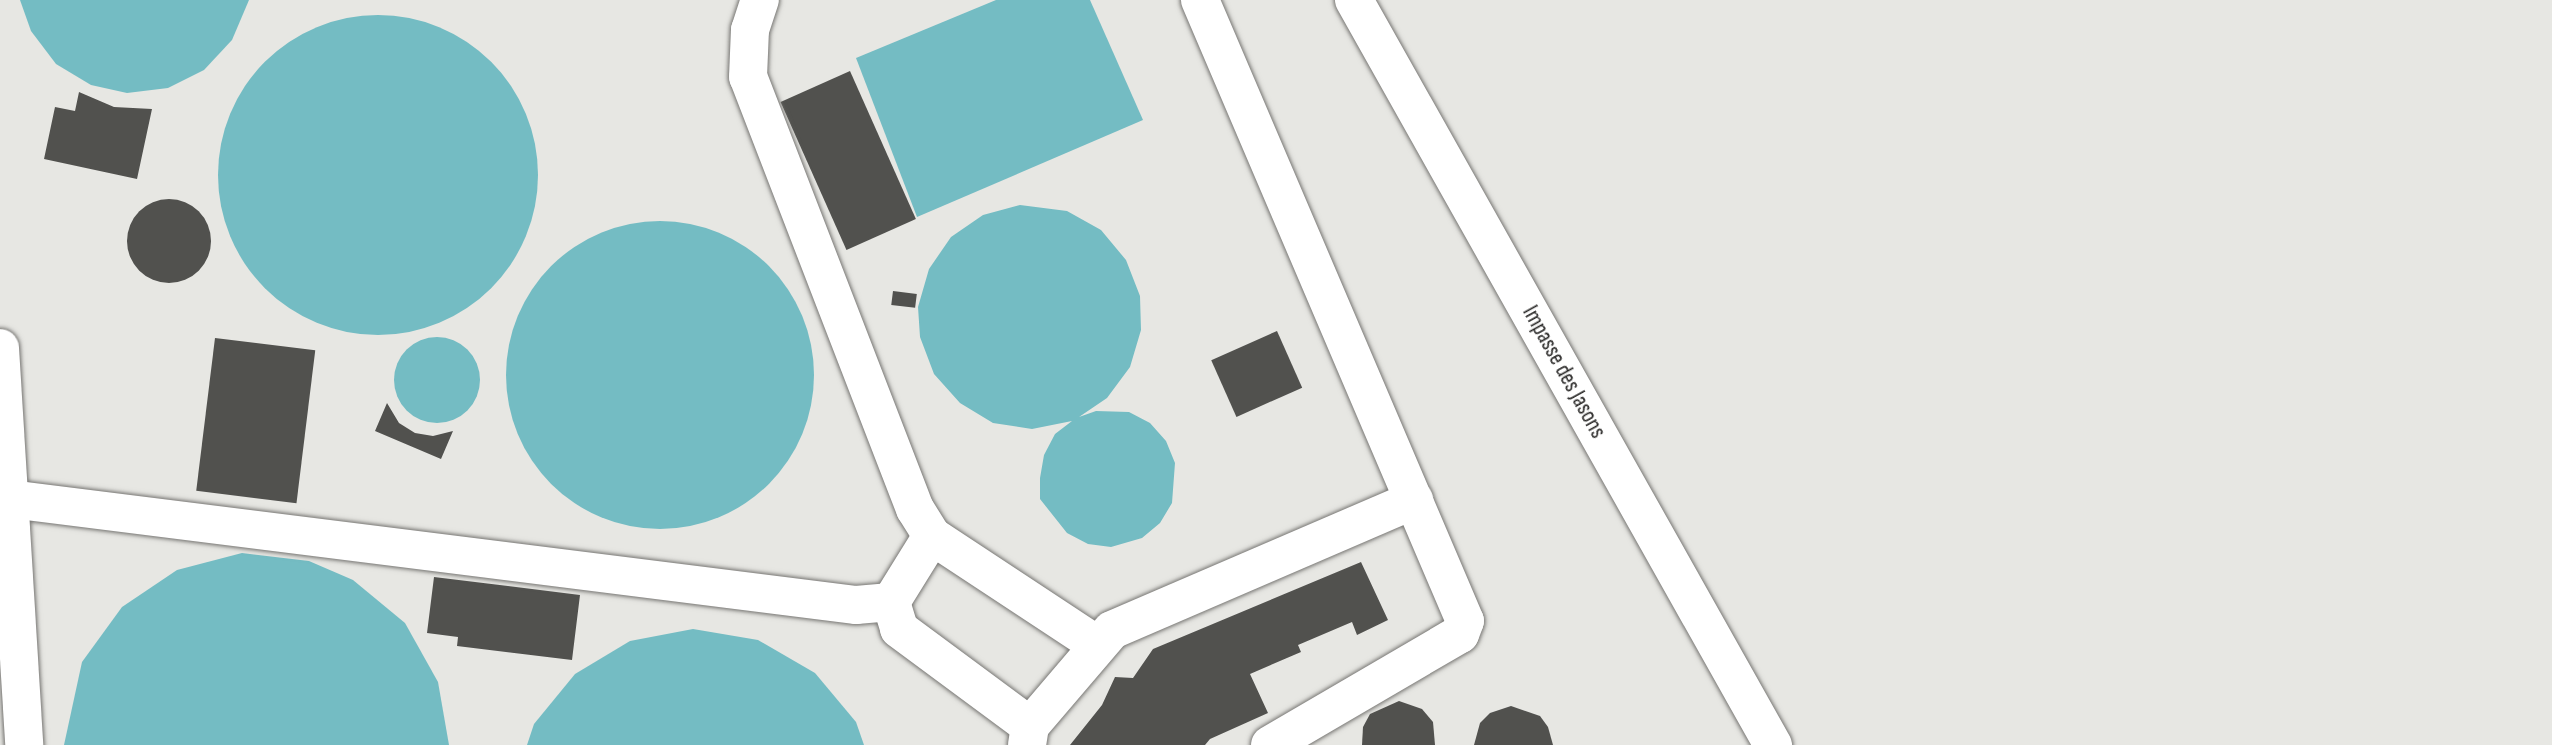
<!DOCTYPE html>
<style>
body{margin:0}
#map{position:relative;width:2552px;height:745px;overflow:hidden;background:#e7e7e3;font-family:"Sofia Sans Condensed",sans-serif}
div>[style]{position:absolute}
.water>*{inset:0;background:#74bcc3}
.round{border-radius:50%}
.building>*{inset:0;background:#51514e;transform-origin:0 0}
.roads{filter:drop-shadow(0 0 2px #777673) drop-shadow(0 0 2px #777673)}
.minor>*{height:38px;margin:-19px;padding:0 19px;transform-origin:19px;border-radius:19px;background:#fff}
span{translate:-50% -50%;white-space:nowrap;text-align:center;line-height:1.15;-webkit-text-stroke:7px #fff;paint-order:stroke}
.street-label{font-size:23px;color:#272625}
</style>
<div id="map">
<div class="water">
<div style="clip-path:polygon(20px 0,249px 0,232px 40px,204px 70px,168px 88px,127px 93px,91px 85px,56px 64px,31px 31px)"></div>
<div style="clip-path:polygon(996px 0,1090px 0,1143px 120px,917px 217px,856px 58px)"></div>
<div class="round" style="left:218px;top:15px;width:320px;height:320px"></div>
<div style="clip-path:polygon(1020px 205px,1067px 211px,1101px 230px,1126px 260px,1140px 296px,1141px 330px,1130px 367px,1107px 398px,1079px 417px,1096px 411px,1129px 412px,1150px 423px,1166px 441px,1175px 463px,1172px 503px,1160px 523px,1142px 538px,1111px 547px,1088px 544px,1067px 533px,1040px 499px,1040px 478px,1044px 455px,1055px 434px,1072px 421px,1032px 429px,993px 423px,960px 403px,934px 374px,920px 337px,918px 307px,929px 269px,951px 237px,983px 215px)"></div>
<div class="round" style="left:506px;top:221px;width:308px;height:308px"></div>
<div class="round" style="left:394px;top:337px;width:86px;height:86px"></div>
<div style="clip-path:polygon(242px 553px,309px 561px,353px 580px,405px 623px,438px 682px,449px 745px,64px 745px,82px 662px,122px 607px,177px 570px)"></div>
<div style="clip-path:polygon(693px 629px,758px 640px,815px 673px,856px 722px,864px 745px,527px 745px,534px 724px,575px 674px,630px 641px)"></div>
</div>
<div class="building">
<div style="left:850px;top:71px;width:162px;height:76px;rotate:66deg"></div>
<div style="clip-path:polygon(79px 92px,114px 107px,152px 109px,137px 179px,44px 159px,55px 107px,75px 111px)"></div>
<div class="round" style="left:127px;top:199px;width:84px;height:84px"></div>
<div style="left:893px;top:291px;width:24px;height:14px;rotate:7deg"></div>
<div style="left:1277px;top:331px;width:62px;height:72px;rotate:66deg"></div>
<div style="left:215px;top:338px;width:101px;height:154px;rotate:7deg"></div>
<div style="clip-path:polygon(387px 403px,399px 423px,415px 433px,433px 436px,453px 431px,441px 459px,375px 431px)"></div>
<div style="clip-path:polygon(1361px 562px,1388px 620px,1357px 635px,1352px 622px,1298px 645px,1301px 652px,1250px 674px,1268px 713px,1210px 739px,1205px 745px,1070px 745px,1102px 705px,1115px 677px,1133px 678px,1153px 649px)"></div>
<div style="clip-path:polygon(434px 577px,580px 595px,572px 660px,457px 646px,458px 637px,427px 633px)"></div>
<div style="clip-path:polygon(1399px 701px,1422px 709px,1433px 722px,1435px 745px,1362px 745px,1363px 727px,1370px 714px)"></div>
<div style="clip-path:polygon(1511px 706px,1540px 716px,1548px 727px,1553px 745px,1474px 745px,1480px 723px,1490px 713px)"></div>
</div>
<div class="roads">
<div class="minor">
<div style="left:1200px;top:0;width:675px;rotate:66.89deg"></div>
<div style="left:1465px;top:621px;width:14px;rotate:111deg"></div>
<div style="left:1460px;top:634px;width:220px;rotate:149.7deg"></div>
<div style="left:1354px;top:0;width:855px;rotate:60.65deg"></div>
<div style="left:0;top:348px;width:398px;rotate:86.5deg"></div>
<div style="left:10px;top:499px;width:853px;rotate:7.14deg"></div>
<div style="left:856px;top:605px;width:35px;rotate:-5deg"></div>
<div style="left:891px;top:602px;width:78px;rotate:-58.2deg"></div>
<div style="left:932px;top:536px;width:32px;rotate:-122deg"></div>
<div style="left:915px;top:509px;width:463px;rotate:-111.1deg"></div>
<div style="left:748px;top:77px;width:47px;rotate:-87.6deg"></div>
<div style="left:750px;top:30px;width:32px;rotate:-72deg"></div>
<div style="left:932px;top:536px;width:198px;rotate:33.4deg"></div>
<div style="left:891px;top:602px;width:28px;rotate:73deg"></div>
<div style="left:899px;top:629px;width:163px;rotate:36.5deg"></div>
<div style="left:1027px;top:745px;width:19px;rotate:-81deg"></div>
<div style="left:1030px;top:726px;width:126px;rotate:-49.5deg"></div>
<div style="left:1112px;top:630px;width:329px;rotate:-23.3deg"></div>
</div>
</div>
<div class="street-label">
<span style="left:1564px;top:372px;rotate:61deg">Impasse des Jasons</span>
</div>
</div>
